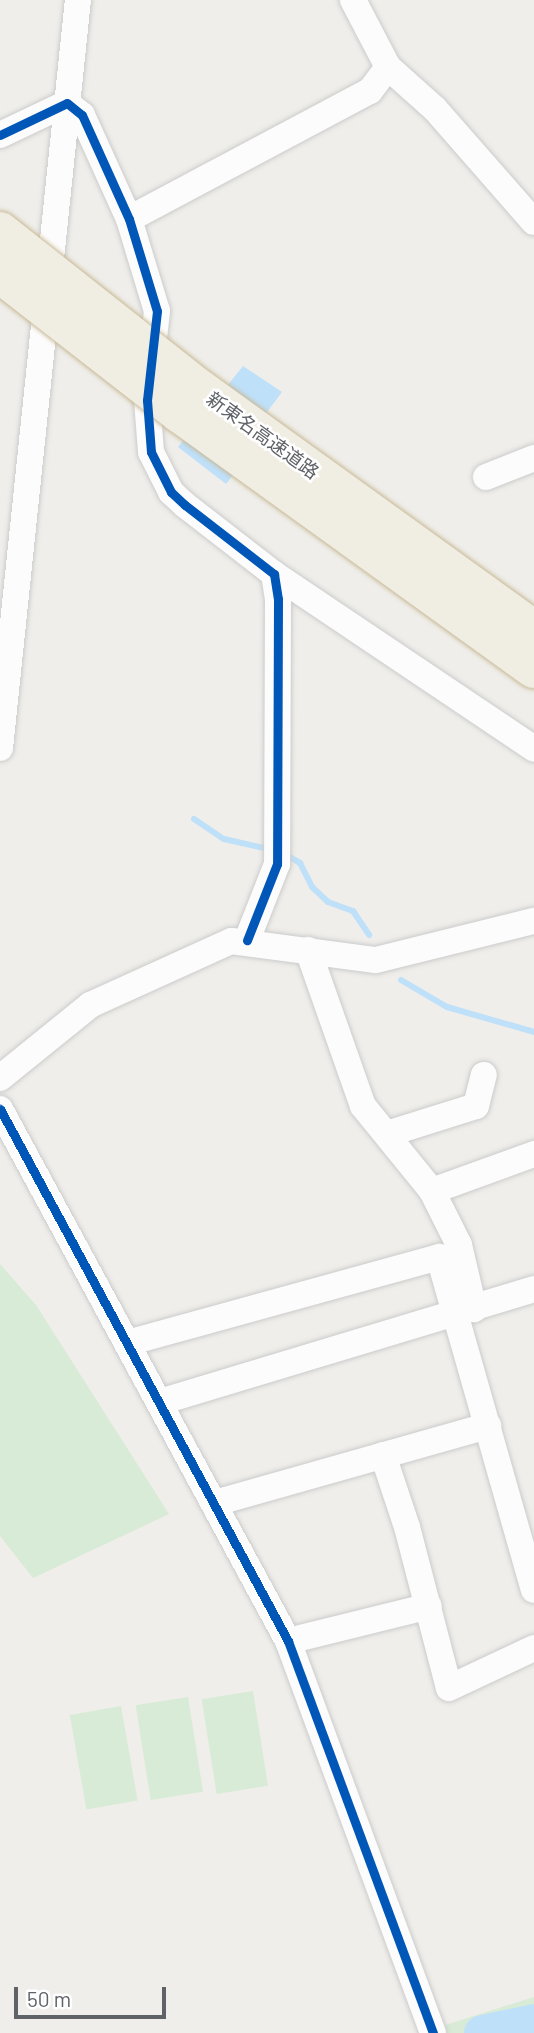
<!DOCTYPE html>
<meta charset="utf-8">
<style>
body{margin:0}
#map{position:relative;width:534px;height:2033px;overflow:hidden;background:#efeeea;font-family:Barlow,"Noto Sans JP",sans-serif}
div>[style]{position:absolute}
.green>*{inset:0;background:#d8ebd6;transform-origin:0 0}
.water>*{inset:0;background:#bfe0f9}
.stream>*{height:6px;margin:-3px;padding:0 3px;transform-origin:3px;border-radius:3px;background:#bfe0f9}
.river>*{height:37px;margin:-18.5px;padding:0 18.5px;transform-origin:18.5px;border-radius:18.5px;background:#bfe0f9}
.roads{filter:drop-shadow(0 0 2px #cbcccc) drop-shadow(0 0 2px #cbcccc)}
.minor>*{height:26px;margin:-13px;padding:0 13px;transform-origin:13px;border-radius:13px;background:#fdfcfc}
.bridges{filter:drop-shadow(0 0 2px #c8b996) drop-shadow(0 0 2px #c8b996)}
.highway-bridge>*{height:38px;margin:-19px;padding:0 19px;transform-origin:19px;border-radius:19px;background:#f0ede3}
.cycleway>*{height:9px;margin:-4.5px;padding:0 4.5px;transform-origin:4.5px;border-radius:4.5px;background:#0057b8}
span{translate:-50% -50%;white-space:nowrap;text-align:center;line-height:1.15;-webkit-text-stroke:5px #fff;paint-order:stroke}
.street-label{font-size:19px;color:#5f6368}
.scale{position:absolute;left:14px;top:1987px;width:152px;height:32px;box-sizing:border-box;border:4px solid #5f6368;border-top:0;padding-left:9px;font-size:21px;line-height:24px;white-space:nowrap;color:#5f6368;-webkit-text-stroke:5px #fff;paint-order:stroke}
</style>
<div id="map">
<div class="green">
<div style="clip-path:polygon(0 1264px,36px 1305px,169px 1514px,33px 1578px,0 1536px)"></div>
<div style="left:253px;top:1691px;width:96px;height:52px;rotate:81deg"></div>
<div style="left:188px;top:1697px;width:96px;height:53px;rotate:81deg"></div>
<div style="left:121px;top:1706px;width:96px;height:52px;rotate:80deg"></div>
<div style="clip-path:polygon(534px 1997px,534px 2027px,508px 2033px,445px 2033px,442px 2026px)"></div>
</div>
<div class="water">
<div style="clip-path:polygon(243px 366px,282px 392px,261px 420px,270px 428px,226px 484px,178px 447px)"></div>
</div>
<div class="stream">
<div style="left:194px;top:819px;width:36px;rotate:34deg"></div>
<div style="left:224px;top:839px;width:41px;rotate:12.7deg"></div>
<div style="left:290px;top:857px;width:12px;rotate:31deg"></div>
<div style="left:300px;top:863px;width:27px;rotate:63deg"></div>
<div style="left:312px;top:887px;width:22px;rotate:43deg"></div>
<div style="left:328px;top:902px;width:27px;rotate:20deg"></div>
<div style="left:353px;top:911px;width:29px;rotate:56deg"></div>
<div style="left:401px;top:980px;width:53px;rotate:30.4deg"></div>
<div style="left:447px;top:1007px;width:91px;rotate:16deg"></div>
</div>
<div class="river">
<div style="left:482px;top:2033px;width:53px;rotate:-11.9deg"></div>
</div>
<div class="roads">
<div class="minor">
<div style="left:388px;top:67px;width:63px;rotate:41.8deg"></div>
<div style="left:435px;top:109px;width:150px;rotate:48.8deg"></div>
<div style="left:0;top:135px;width:74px;rotate:-25.5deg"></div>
<div style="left:67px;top:103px;width:19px;rotate:39deg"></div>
<div style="left:82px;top:115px;width:114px;rotate:65.7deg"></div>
<div style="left:129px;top:219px;width:96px;rotate:73.1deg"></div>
<div style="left:157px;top:311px;width:90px;rotate:96.4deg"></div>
<div style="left:147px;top:400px;width:52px;rotate:85.6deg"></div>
<div style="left:151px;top:452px;width:45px;rotate:63.4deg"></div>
<div style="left:171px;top:492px;width:19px;rotate:43deg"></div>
<div style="left:185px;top:505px;width:113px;rotate:37.8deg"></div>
<div style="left:274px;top:574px;width:25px;rotate:81deg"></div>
<div style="left:278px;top:599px;width:265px;rotate:90.2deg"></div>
<div style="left:277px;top:864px;width:82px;rotate:111.5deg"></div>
<div style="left:129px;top:219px;width:273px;rotate:-28deg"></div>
<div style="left:370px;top:91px;width:30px;rotate:-53deg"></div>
<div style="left:388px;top:67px;width:76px;rotate:-117.6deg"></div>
<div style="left:486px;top:477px;width:52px;rotate:-21.6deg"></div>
<div style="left:274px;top:574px;width:313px;rotate:33.9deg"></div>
<div style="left:0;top:748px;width:752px;rotate:-84.05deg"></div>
<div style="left:308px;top:950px;width:165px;rotate:70.6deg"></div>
<div style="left:363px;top:1106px;width:109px;rotate:50.9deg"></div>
<div style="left:432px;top:1191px;width:60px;rotate:63.4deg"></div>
<div style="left:459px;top:1245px;width:66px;rotate:76.8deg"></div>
<div style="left:0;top:1078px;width:116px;rotate:-39deg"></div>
<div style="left:90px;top:1005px;width:155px;rotate:-24.4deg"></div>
<div style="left:231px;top:941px;width:146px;rotate:7.5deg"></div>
<div style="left:376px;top:960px;width:163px;rotate:-13.9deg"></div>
<div style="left:0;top:1109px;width:605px;rotate:61.57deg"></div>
<div style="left:288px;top:1641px;width:418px;rotate:69.7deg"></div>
<div style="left:387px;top:1134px;width:93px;rotate:-17.5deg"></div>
<div style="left:476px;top:1106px;width:32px;rotate:-76deg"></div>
<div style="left:432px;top:1191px;width:109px;rotate:-19.9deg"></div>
<div style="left:127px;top:1343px;width:324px;rotate:-15.4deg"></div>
<div style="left:439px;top:1257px;width:346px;rotate:74.1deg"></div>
<div style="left:160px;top:1402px;width:391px;rotate:-16.8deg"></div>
<div style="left:383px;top:1455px;width:76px;rotate:71.6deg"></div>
<div style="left:407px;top:1527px;width:166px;rotate:75.4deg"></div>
<div style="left:449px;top:1688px;width:94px;rotate:-25.2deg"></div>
<div style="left:215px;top:1503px;width:284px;rotate:-15.8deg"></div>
<div style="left:288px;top:1641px;width:145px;rotate:-13.9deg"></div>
</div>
</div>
<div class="bridges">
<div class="highway-bridge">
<div style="left:0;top:231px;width:253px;rotate:38.3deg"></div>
<div style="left:199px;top:388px;width:413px;rotate:35.8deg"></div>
<div style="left:0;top:274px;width:228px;rotate:37.9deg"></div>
<div style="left:180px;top:414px;width:436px;rotate:35.8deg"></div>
</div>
</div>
<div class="cycleway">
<div style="left:0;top:135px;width:74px;rotate:-25.5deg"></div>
<div style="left:67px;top:103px;width:19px;rotate:39deg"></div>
<div style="left:82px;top:115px;width:114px;rotate:65.7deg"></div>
<div style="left:129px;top:219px;width:96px;rotate:73.1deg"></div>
<div style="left:157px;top:311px;width:90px;rotate:96.4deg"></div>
<div style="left:147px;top:400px;width:52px;rotate:85.6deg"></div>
<div style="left:151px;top:452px;width:45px;rotate:63.4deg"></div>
<div style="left:171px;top:492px;width:19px;rotate:43deg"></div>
<div style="left:185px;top:505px;width:113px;rotate:37.8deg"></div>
<div style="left:274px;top:574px;width:25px;rotate:81deg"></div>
<div style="left:278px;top:599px;width:265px;rotate:90.2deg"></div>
<div style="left:277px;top:864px;width:82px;rotate:111.5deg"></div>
<div style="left:0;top:1109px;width:605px;rotate:61.57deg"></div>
<div style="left:288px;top:1641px;width:418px;rotate:69.7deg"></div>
</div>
<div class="street-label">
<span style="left:263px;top:435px;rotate:36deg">新東名高速道路</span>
</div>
<div class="scale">50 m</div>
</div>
